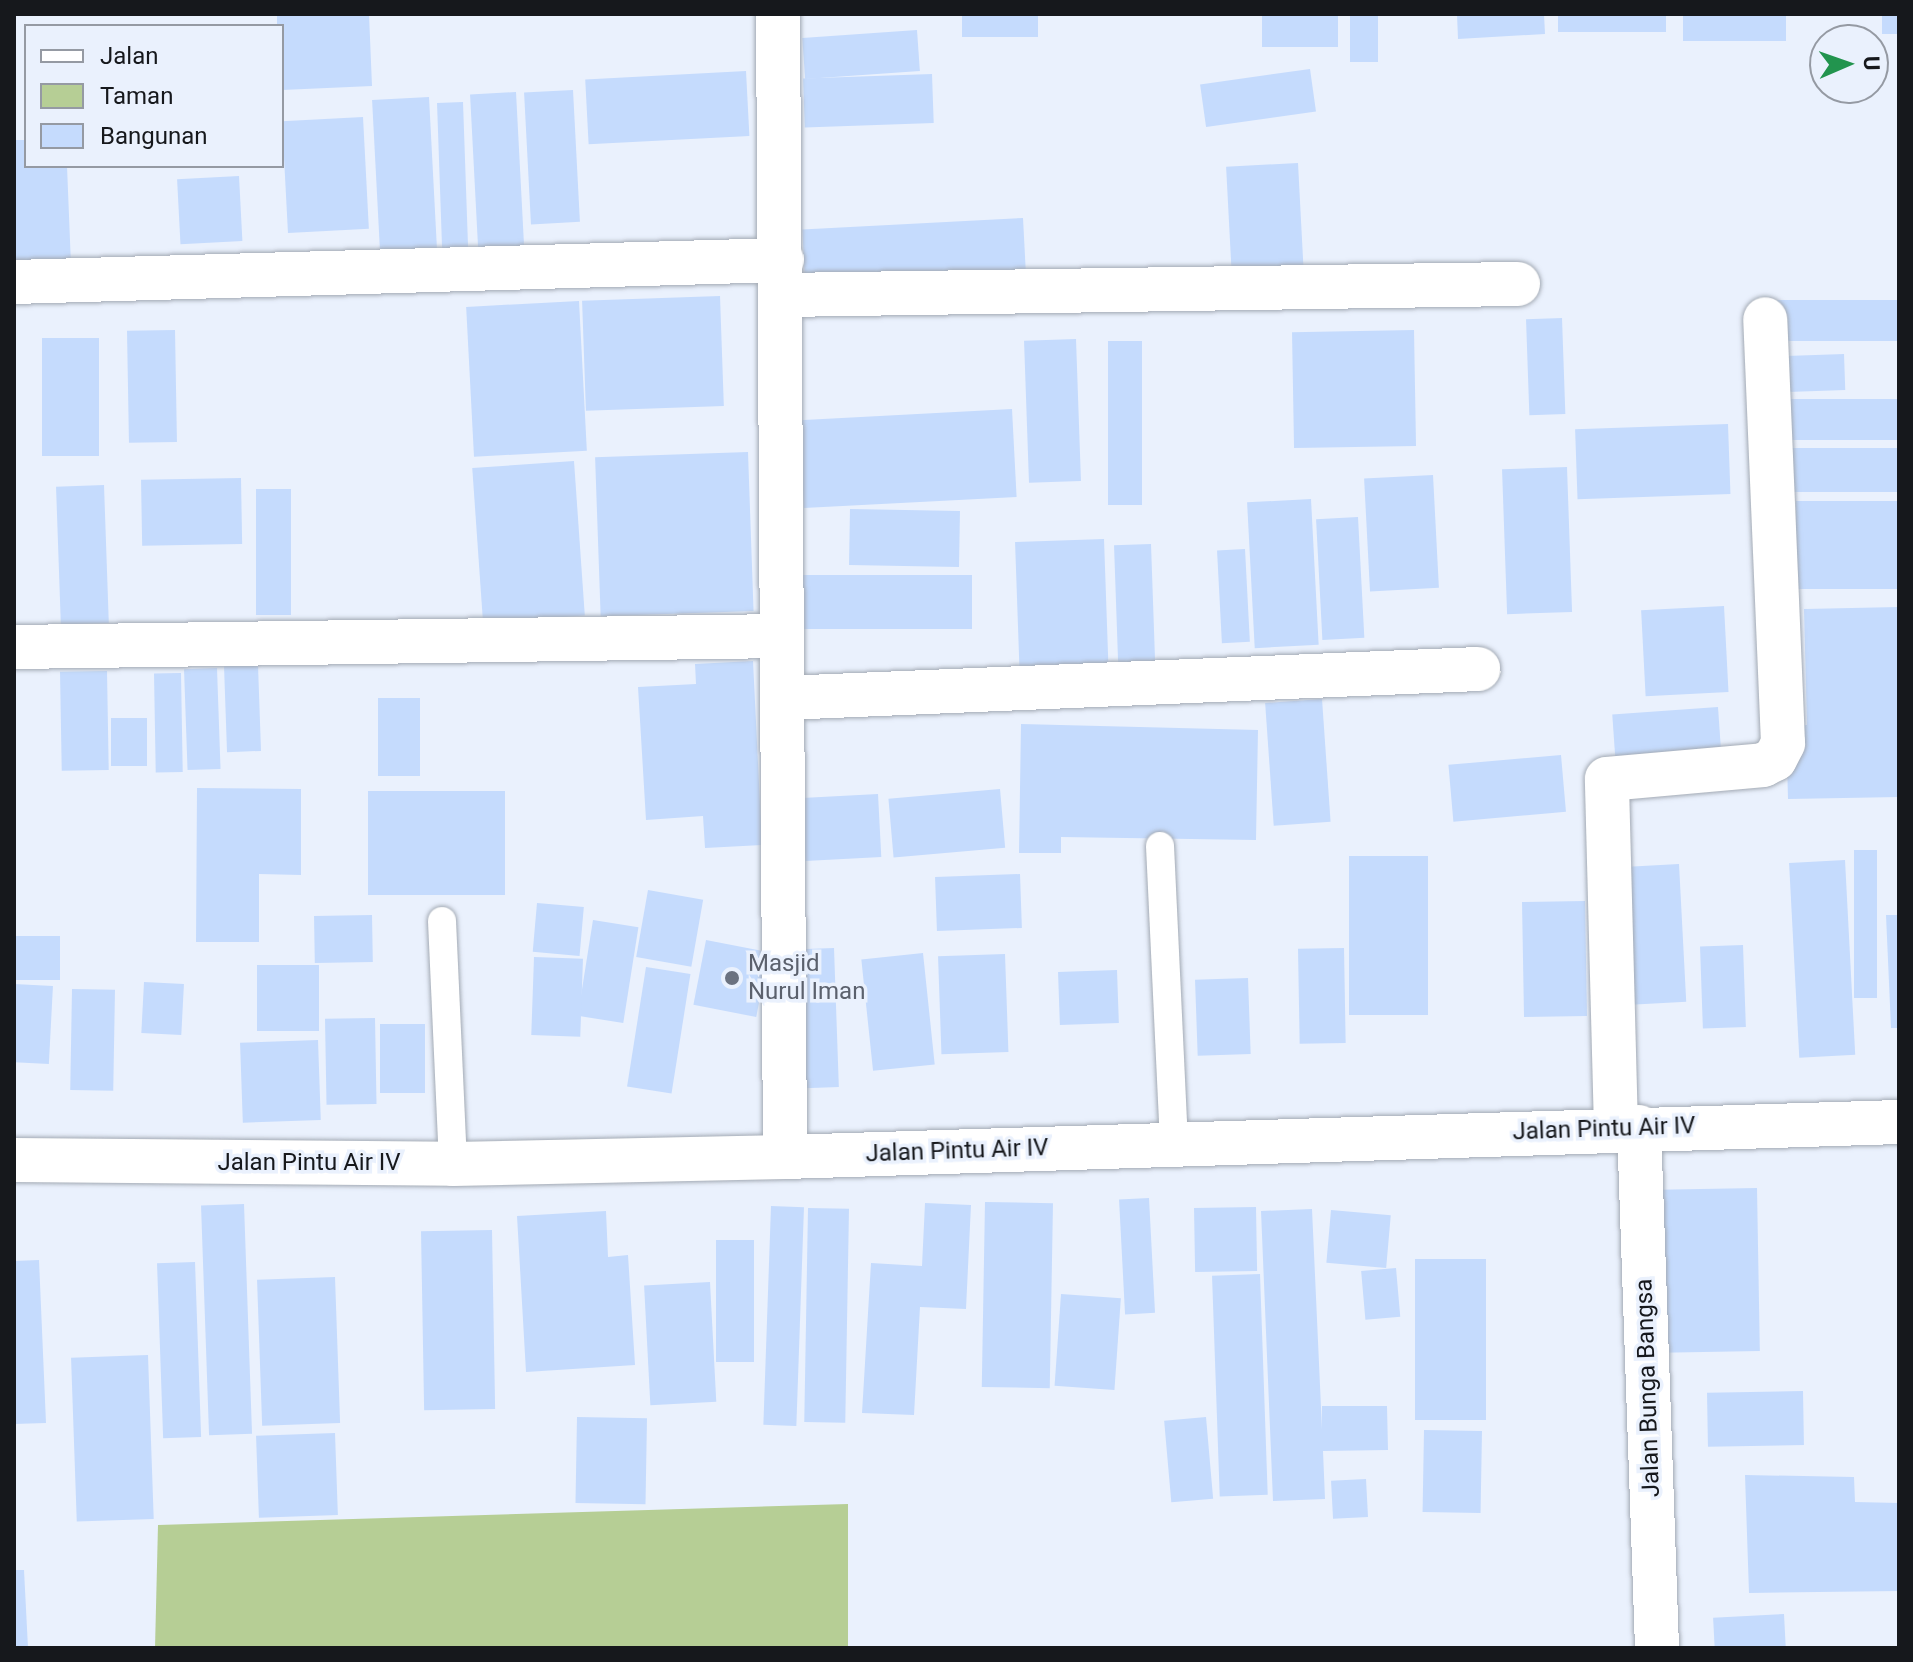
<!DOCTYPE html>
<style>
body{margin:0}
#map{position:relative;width:1913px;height:1662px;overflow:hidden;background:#eaf1fd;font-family:Roboto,sans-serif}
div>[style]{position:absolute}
.green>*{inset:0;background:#b6ce95}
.building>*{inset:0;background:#c5dbfd;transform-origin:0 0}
.roads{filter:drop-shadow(0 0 2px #a3aab4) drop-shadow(0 0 2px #a3aab4)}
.lane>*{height:28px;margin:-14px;padding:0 14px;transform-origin:14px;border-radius:14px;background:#fff}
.street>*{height:44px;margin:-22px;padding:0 22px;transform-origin:22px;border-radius:22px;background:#fff}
.secondary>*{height:44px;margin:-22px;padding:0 22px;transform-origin:22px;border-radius:22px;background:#fff}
.dots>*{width:22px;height:22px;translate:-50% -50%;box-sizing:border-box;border:4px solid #eaf1fd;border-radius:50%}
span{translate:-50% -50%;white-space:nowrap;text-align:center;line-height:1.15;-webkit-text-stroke:7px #eaf1fd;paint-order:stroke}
.worship-label{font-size:24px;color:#5b616d}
.left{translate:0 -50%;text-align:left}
.street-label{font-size:24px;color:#16181c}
.frame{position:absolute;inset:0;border:16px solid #16181c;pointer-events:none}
.legend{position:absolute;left:24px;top:24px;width:260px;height:144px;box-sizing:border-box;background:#eaf1fd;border:2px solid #959aa3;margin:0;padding:10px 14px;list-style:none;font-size:24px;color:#16181c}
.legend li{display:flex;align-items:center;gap:16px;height:40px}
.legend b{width:40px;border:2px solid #959aa3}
.north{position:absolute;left:1809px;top:24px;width:80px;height:80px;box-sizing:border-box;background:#eaf1fd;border:2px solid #959aa3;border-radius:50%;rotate:88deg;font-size:22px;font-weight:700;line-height:32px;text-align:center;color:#16181c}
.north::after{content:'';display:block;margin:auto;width:28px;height:36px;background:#22944e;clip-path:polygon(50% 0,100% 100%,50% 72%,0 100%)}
</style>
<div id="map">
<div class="green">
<div style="clip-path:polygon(848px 1504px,848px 1648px,155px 1648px,158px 1525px)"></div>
</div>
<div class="building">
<div style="clip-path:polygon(277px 14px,369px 14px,372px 86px,282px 90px,282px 26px,277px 26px)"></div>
<div style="left:962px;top:14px;width:76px;height:23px"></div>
<div style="left:1262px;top:14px;width:76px;height:33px"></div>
<div style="left:1350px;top:14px;width:28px;height:48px"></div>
<div style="clip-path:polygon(1457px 14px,1544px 14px,1545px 34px,1458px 39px)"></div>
<div style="left:1558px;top:14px;width:108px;height:18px"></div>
<div style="left:1683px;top:14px;width:103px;height:27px"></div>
<div style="left:1882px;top:14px;width:17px;height:20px"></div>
<div style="left:917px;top:30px;width:41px;height:115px;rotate:86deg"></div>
<div style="left:1310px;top:69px;width:43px;height:111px;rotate:82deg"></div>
<div style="left:746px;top:71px;width:65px;height:161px;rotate:87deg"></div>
<div style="left:932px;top:74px;width:49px;height:129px;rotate:88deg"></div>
<div style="left:573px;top:90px;width:132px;height:49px;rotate:87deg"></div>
<div style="left:516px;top:92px;width:159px;height:46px;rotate:87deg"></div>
<div style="left:429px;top:97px;width:155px;height:57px;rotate:87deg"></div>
<div style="left:463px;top:102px;width:149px;height:26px;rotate:88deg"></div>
<div style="left:363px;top:117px;width:112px;height:81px;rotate:87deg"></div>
<div style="clip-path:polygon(14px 140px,26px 140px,26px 166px,67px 166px,71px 265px,14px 267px)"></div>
<div style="left:1298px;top:163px;width:112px;height:72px;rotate:87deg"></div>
<div style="left:239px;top:176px;width:65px;height:62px;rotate:87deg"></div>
<div style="left:1023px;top:218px;width:55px;height:221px;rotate:87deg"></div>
<div style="left:720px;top:296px;width:110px;height:138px;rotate:88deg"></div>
<div style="left:1899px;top:300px;width:41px;height:122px;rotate:90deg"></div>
<div style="left:579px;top:301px;width:150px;height:113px;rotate:87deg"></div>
<div style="left:1562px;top:318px;width:96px;height:36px;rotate:88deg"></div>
<div style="left:175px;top:330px;width:112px;height:48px;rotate:89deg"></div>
<div style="left:1414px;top:330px;width:116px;height:122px;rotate:89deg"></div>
<div style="left:42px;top:338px;width:57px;height:118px"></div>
<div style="left:1076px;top:339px;width:142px;height:52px;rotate:88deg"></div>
<div style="left:1108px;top:341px;width:34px;height:164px"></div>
<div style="left:1844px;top:354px;width:36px;height:65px;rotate:88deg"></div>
<div style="left:1899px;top:399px;width:41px;height:116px;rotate:90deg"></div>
<div style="left:1012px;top:409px;width:88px;height:213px;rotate:87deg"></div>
<div style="left:1728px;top:424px;width:70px;height:153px;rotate:88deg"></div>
<div style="left:1899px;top:448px;width:44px;height:110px;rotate:90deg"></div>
<div style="left:748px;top:452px;width:159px;height:153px;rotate:88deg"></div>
<div style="left:574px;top:461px;width:155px;height:102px;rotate:86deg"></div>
<div style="left:1567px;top:467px;width:145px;height:65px;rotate:88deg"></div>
<div style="left:1433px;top:475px;width:113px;height:69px;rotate:87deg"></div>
<div style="left:241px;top:478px;width:66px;height:100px;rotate:89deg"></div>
<div style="left:104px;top:485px;width:138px;height:48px;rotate:88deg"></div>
<div style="left:256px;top:489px;width:35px;height:126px"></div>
<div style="left:1311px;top:499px;width:146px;height:64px;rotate:87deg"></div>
<div style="left:1899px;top:501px;width:88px;height:103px;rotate:90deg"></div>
<div style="left:850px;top:509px;width:110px;height:56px;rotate:1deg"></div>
<div style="left:1358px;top:517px;width:121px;height:42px;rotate:87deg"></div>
<div style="left:1104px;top:539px;width:139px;height:89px;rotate:88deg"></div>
<div style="left:1151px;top:544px;width:132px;height:37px;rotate:88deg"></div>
<div style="left:1245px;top:549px;width:93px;height:28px;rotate:87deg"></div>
<div style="left:972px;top:575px;width:54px;height:170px;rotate:90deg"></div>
<div style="left:1724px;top:606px;width:86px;height:83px;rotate:87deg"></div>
<div style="clip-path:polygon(1899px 607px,1899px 797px,1788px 799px,1786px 725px,1807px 725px,1804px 609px)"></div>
<div style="clip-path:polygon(753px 661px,762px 845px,705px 848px,703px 816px,646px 820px,638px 687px,696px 684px,695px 664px)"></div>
<div style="left:258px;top:665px;width:86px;height:34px;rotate:88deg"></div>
<div style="left:217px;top:668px;width:101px;height:33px;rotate:88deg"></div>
<div style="left:107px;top:671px;width:99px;height:47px;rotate:89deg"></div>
<div style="left:181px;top:673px;width:99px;height:27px;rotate:89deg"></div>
<div style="left:378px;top:698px;width:42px;height:78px"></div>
<div style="left:1322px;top:699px;width:123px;height:57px;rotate:86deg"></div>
<div style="left:1718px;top:707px;width:47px;height:106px;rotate:86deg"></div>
<div style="left:147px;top:718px;width:48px;height:36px;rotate:90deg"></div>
<div style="clip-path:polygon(1021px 724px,1258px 730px,1256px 840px,1061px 837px,1061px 853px,1019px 853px)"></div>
<div style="left:1561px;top:755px;width:57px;height:113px;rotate:85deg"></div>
<div style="clip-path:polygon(197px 788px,301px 789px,301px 875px,259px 874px,259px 942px,196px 942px)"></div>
<div style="left:1000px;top:789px;width:59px;height:112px;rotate:85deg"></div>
<div style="left:368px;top:791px;width:137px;height:104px"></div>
<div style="left:878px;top:794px;width:63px;height:76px;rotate:87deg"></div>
<div style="left:1854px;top:850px;width:23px;height:148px"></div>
<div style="left:1428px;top:856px;width:159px;height:79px;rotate:90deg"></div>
<div style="left:1845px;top:860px;width:195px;height:56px;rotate:87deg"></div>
<div style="left:1679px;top:864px;width:138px;height:60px;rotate:87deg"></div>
<div style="left:1020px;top:874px;width:54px;height:85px;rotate:88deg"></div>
<div style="left:648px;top:890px;width:56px;height:68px;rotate:10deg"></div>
<div style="left:1585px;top:901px;width:115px;height:63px;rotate:89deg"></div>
<div style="left:537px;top:903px;width:47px;height:49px;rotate:5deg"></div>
<div style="left:372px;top:915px;width:47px;height:58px;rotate:89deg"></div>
<div style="clip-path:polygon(1886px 915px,1899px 915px,1899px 1028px,1891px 1028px)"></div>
<div style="left:593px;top:920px;width:46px;height:97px;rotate:9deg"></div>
<div style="left:14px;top:936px;width:46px;height:44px"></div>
<div style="left:706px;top:940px;width:64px;height:66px;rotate:11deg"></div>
<div style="left:1743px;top:945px;width:82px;height:43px;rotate:88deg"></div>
<div style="left:834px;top:948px;width:139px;height:42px;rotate:88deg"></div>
<div style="left:1344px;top:948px;width:95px;height:46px;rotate:89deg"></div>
<div style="left:923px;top:953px;width:112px;height:62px;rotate:84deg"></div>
<div style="left:1005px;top:954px;width:98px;height:67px;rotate:88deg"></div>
<div style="left:534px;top:957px;width:49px;height:78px;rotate:2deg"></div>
<div style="left:257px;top:965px;width:62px;height:66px"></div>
<div style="left:646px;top:967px;width:45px;height:121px;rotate:9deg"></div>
<div style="left:1117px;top:970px;width:53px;height:59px;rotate:88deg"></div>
<div style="left:1248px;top:978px;width:76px;height:53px;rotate:88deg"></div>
<div style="left:144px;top:982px;width:40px;height:51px;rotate:3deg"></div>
<div style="left:14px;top:984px;width:39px;height:78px;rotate:3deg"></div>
<div style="left:72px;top:989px;width:43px;height:101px;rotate:1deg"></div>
<div style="left:375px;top:1018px;width:86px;height:50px;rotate:89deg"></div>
<div style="left:425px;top:1024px;width:69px;height:45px;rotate:90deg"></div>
<div style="left:318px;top:1040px;width:80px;height:78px;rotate:88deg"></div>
<div style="left:1757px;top:1188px;width:163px;height:113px;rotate:89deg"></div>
<div style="left:1149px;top:1198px;width:115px;height:30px;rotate:87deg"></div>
<div style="left:985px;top:1202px;width:68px;height:185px;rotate:1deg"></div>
<div style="clip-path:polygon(925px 1203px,971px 1205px,966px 1309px,920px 1307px,914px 1415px,862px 1413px,871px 1263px,922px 1266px)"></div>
<div style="left:244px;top:1204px;width:230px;height:43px;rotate:88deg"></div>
<div style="left:771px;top:1206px;width:33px;height:219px;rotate:2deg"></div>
<div style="left:1256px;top:1207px;width:64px;height:62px;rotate:89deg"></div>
<div style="left:808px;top:1208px;width:41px;height:214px;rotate:1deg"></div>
<div style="clip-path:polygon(1312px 1209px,1322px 1429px,1322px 1406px,1387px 1406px,1388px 1450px,1323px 1451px,1325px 1499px,1273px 1501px,1261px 1211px)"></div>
<div style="left:1331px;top:1210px;width:60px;height:53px;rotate:5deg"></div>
<div style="clip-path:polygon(606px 1211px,608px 1257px,628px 1255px,635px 1365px,526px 1372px,517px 1216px)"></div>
<div style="left:492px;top:1230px;width:179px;height:71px;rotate:89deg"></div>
<div style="left:754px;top:1240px;width:122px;height:38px;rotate:90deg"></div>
<div style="left:1415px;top:1259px;width:71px;height:161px"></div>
<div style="clip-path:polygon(39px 1260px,46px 1423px,14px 1424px,14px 1261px)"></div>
<div style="left:195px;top:1262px;width:175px;height:38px;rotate:88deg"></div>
<div style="left:1396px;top:1268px;width:49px;height:35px;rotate:85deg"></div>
<div style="left:1260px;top:1274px;width:221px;height:48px;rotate:88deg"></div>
<div style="left:335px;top:1277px;width:146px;height:78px;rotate:88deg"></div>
<div style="left:710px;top:1282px;width:120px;height:66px;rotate:87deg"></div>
<div style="left:1061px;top:1294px;width:60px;height:92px;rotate:4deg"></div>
<div style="left:148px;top:1355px;width:164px;height:77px;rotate:88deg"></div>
<div style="left:1803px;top:1391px;width:54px;height:96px;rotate:89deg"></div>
<div style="left:577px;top:1417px;width:70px;height:86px;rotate:1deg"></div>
<div style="left:1206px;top:1417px;width:82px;height:42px;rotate:85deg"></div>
<div style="left:1424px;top:1430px;width:58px;height:82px;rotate:1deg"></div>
<div style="left:335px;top:1433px;width:82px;height:79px;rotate:88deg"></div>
<div style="clip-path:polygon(1745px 1475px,1854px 1477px,1855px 1502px,1899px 1503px,1899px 1591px,1749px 1593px)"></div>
<div style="left:1366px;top:1479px;width:38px;height:35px;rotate:87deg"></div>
<div style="clip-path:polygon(14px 1570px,24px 1570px,28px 1648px,14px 1648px)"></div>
<div style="left:1784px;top:1614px;width:34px;height:71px;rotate:87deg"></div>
</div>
<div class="roads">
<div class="lane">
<div style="left:1160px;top:846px;width:298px;rotate:87.3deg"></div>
<div style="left:442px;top:921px;width:243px;rotate:87.4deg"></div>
</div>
<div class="street">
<div style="left:778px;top:14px;width:1143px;rotate:89.65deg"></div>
<div style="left:14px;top:282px;width:768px;rotate:-1.64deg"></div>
<div style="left:782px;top:295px;width:736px;rotate:-0.86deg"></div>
<div style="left:14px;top:647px;width:765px;rotate:-0.82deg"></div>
<div style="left:784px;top:698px;width:695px;rotate:-2.39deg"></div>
<div style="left:1639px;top:1127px;width:521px;rotate:88.02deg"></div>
<div style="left:1616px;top:1129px;width:350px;rotate:-91.5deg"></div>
<div style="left:1607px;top:779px;width:157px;rotate:-5.1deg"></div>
<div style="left:1763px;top:765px;width:13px;rotate:-27deg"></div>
<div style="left:1775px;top:759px;width:18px;rotate:-63deg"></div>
<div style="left:1783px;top:743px;width:424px;rotate:-92.4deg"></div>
</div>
<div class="secondary">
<div style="left:14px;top:1160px;width:439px;rotate:0.5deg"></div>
<div style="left:453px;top:1164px;width:332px;rotate:-1.2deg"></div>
<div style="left:785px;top:1157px;width:1115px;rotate:-1.8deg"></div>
</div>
</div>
<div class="dots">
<div style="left:732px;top:978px;background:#6b7280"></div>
</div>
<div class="worship-label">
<span class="left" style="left:748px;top:978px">Masjid<br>Nurul Iman</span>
</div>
<div class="street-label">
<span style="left:1604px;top:1129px;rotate:-2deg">Jalan Pintu Air IV</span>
<span style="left:957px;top:1151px;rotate:-2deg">Jalan Pintu Air IV</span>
<span style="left:309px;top:1163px">Jalan Pintu Air IV</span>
<span style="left:1648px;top:1388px;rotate:-92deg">Jalan Bunga Bangsa</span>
</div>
<div class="frame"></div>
<ul class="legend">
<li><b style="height:10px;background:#fff"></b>Jalan</li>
<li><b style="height:22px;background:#b6ce95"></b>Taman</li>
<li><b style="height:22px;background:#c5dbfd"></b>Bangunan</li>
</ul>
<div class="north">U</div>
</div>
